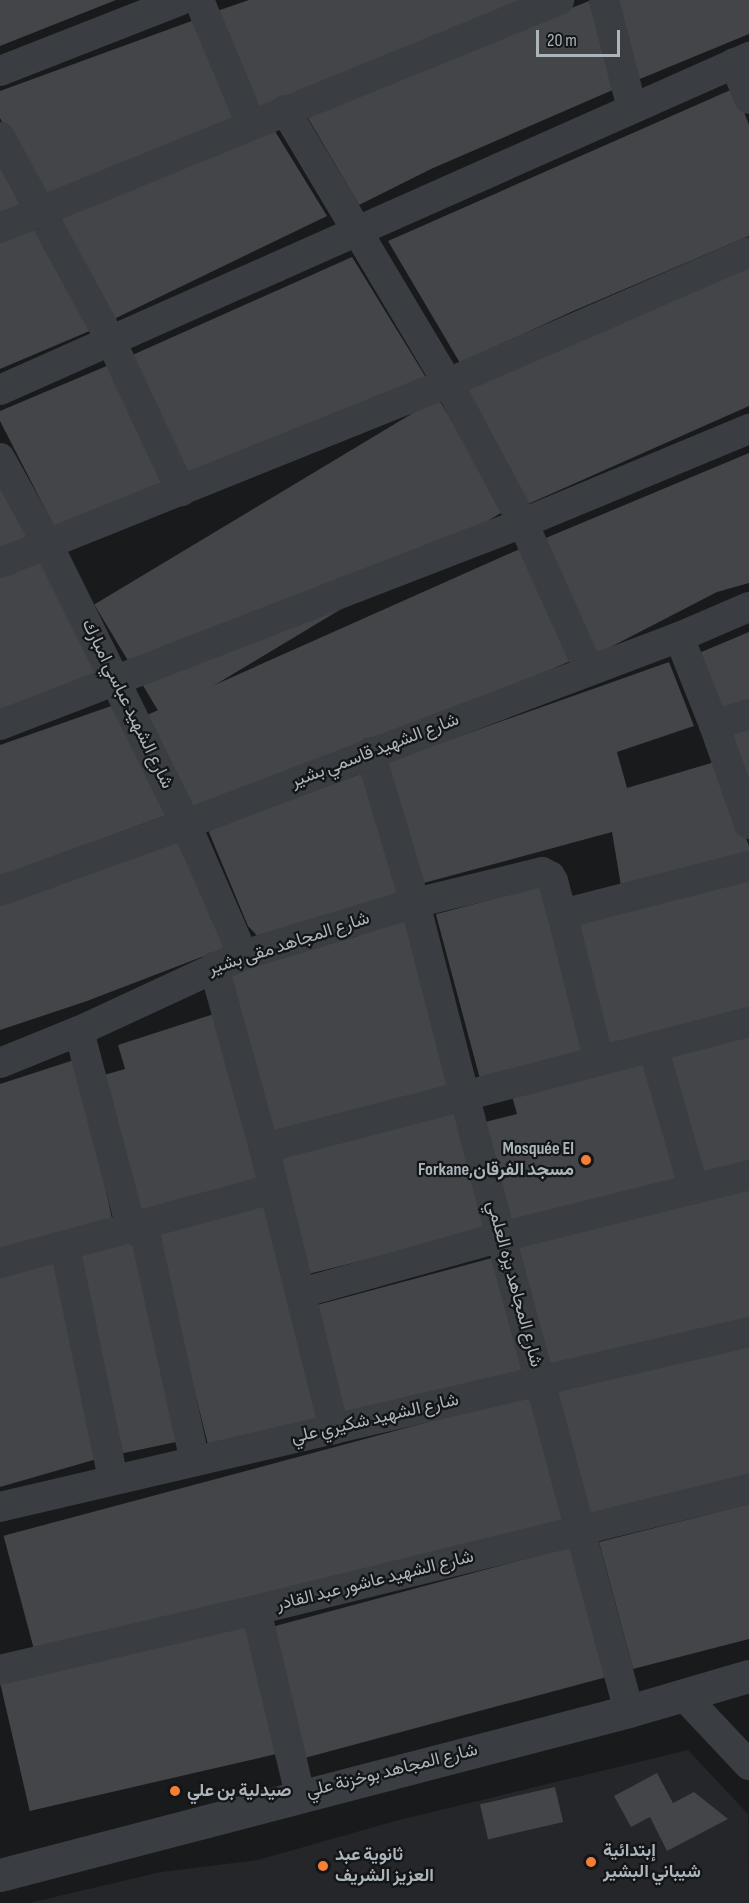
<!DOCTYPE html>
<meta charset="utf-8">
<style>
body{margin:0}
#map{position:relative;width:749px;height:1903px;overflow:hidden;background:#191a1c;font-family:"Sofia Sans Condensed",Vazirmatn,sans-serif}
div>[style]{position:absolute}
.built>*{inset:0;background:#252629}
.building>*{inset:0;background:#434549;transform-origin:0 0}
.minor>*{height:30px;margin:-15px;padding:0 15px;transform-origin:15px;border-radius:15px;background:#3a3d41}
.tertiary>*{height:33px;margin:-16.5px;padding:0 16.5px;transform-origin:16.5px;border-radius:16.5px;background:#3a3d41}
.dots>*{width:16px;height:16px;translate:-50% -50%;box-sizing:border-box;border:3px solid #141517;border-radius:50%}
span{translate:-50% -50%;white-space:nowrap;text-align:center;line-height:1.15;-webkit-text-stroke:4.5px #141517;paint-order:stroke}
.street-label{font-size:18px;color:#abb5bb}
.poi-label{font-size:18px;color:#abb5bb;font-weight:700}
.right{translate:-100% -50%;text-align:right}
.left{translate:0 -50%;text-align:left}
.scale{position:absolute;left:536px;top:30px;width:84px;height:27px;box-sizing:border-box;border:3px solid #abb5bb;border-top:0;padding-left:8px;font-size:18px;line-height:21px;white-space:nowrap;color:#abb5bb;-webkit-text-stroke:4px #141517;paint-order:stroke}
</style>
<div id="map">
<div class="built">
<div style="clip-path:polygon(688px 1750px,748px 1814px,749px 1903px,29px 1903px,161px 1872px,258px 1860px,395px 1821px)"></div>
</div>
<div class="building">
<div style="clip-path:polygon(0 0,116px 0,0 46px)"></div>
<div style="clip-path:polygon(249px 0,530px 0,258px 108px,217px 11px)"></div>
<div style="clip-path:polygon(615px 0,749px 0,749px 34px,635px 81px)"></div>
<div style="clip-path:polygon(589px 1px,615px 89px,431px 169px,359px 205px,305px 113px)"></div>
<div style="clip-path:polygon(197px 19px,236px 117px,39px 198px,0 118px,0 91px)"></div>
<div style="clip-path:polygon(735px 88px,749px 125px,749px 236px,571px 312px,460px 363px,388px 241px)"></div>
<div style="clip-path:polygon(273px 128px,327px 216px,114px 319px,57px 221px,65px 214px)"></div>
<div style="clip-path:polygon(0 159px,26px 206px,0 216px)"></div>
<div style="clip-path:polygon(36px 226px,92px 330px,0 369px,0 241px)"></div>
<div style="clip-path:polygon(352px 257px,427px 379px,187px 476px,128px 357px)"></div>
<div style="clip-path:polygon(749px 265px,749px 406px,526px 505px,466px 390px)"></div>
<div style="clip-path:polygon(109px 365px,164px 486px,56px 530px,0 421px,0 411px)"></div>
<div style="left:438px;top:398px;width:131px;height:401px;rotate:59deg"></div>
<div style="clip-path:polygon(749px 453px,749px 583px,717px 592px,599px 653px,590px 651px,541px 540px)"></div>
<div style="clip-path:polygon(0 487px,29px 541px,0 552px)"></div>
<div style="left:522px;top:548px;width:123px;height:414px;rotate:66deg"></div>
<div style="clip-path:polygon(41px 558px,98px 677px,0 713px,0 574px)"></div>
<div style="clip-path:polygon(749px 632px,749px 700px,719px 710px,699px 653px)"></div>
<div style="clip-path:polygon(669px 662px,694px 726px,617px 752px,627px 788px,718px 761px,749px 846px,749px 853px,621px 886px,612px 832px,420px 884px,386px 762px)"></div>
<div style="clip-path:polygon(114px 705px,167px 815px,0 876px,0 745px)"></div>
<div style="clip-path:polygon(749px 724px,749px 792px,728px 731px)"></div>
<div style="clip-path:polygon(368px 771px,399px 894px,262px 941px,248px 926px,208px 830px)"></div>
<div style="clip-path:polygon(177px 840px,225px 948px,87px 1001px,0 1030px,0 901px)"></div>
<div style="clip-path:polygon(749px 878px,749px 1008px,602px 1047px,573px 923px)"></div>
<div style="left:545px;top:885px;width:171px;height:113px;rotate:75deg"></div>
<div style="clip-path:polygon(407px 919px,453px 1088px,269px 1136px,228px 972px,358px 936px,357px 933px)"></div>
<div style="clip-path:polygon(217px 1013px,261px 1184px,135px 1217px,104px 1075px,125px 1069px,118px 1045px)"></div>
<div style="clip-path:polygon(749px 1032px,749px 1161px,702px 1173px,661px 1053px)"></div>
<div style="clip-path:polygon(649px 1058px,683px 1177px,510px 1220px,485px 1122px,517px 1114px,512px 1096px)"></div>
<div style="clip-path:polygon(77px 1059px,113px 1223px,0 1253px,0 1084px)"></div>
<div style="left:458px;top:1111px;width:122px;height:189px;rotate:76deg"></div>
<div style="clip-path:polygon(749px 1185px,749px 1321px,551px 1369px,515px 1241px)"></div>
<div style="left:266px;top:1202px;width:224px;height:115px;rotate:76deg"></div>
<div style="left:135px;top:1237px;width:209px;height:57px;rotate:78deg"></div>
<div style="clip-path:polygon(55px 1258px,97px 1459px,0 1487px,0 1273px)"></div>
<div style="left:492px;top:1258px;width:121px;height:186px;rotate:75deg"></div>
<div style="clip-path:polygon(749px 1342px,749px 1474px,589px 1514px,556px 1389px)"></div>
<div style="left:529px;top:1395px;width:133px;height:544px;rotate:75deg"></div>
<div style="clip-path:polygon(749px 1504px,749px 1639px,633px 1669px,599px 1542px)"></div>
<div style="left:570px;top:1547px;width:135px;height:310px;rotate:75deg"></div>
<div style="left:248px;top:1623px;width:134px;height:255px;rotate:77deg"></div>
<div style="clip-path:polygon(657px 1773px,673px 1803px,694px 1792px,728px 1819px,667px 1851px,650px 1817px,631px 1827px,614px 1796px)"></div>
<div style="left:555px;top:1787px;width:36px;height:77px;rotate:77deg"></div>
</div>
<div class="minor">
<div style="left:199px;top:0;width:134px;rotate:67.2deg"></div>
<div style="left:604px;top:0;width:112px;rotate:75.5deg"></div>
<div style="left:734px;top:63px;width:39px;rotate:67deg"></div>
<div style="left:0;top:71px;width:194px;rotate:-21.4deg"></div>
<div style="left:285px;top:110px;width:318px;rotate:59.2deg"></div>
<div style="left:448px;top:383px;width:159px;rotate:61.8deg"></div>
<div style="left:523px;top:523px;width:161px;rotate:65.8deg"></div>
<div style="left:0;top:137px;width:232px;rotate:61.4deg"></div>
<div style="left:111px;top:341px;width:166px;rotate:65deg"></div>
<div style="left:0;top:228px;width:604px;rotate:-22.19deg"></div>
<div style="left:0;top:390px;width:820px;rotate:-23.97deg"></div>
<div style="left:0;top:458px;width:99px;rotate:61.1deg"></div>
<div style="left:48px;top:545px;width:311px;rotate:63.7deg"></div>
<div style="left:186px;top:824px;width:143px;rotate:66.5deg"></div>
<div style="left:0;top:563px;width:483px;rotate:-21.9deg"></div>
<div style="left:448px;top:383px;width:328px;rotate:-23.5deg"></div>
<div style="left:679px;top:637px;width:95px;rotate:68.3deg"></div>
<div style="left:714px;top:725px;width:105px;rotate:70.5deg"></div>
<div style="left:0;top:725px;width:561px;rotate:-21.12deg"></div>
<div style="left:523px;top:523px;width:245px;rotate:-22.6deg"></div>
<div style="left:714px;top:725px;width:37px;rotate:-17deg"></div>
<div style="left:370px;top:752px;width:158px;rotate:73.4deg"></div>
<div style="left:415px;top:903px;width:345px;rotate:75.6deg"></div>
<div style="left:501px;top:1237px;width:491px;rotate:74.9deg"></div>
<div style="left:0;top:891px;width:198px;rotate:-19.8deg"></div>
<div style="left:186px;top:824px;width:527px;rotate:-20.77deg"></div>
<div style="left:679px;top:637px;width:76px;rotate:-23.2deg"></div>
<div style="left:214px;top:967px;width:188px;rotate:74.6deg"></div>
<div style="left:264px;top:1148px;width:290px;rotate:76deg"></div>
<div style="left:79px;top:1031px;width:204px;rotate:75.2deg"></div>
<div style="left:131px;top:1228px;width:17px;rotate:31deg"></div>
<div style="left:146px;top:1237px;width:229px;rotate:77.7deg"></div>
<div style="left:653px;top:1047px;width:148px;rotate:73.9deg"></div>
<div style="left:599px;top:1061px;width:152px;rotate:-104.1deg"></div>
<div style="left:562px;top:914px;width:193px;rotate:-14.4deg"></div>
<div style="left:0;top:1063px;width:85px;rotate:-22.1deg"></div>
<div style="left:79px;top:1031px;width:181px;rotate:-24.9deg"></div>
<div style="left:243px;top:955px;width:180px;rotate:-16.8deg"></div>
<div style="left:415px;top:903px;width:131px;rotate:-13.7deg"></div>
<div style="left:542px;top:872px;width:9px;rotate:27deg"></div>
<div style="left:550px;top:876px;width:6px;rotate:59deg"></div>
<div style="left:553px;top:881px;width:34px;rotate:75deg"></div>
<div style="left:264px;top:1148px;width:501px;rotate:-14.56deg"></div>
<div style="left:65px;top:1247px;width:237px;rotate:78.3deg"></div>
<div style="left:0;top:1263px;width:283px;rotate:-15.2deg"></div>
<div style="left:301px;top:1293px;width:208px;rotate:-15.6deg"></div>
<div style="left:501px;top:1237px;width:256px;rotate:-14deg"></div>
<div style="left:0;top:1507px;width:769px;rotate:-13.15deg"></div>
<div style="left:256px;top:1610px;width:190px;rotate:76.6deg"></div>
<div style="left:0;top:1670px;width:263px;rotate:-13.2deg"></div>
<div style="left:256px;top:1610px;width:508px;rotate:-13.79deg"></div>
<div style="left:684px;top:1696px;width:95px;rotate:46.7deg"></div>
</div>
<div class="tertiary">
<div style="left:0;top:1875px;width:650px;rotate:-14.61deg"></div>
<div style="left:629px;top:1711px;width:125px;rotate:-16.3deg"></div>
</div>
<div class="dots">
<div style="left:586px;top:1160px;background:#f67f36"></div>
<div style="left:175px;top:1791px;background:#f67f36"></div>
<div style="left:591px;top:1862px;background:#f67f36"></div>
<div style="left:323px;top:1866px;background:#f67f36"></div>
</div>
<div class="street-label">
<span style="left:127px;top:704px;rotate:64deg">شارع الشهيد عباسي امبارك</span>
<span style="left:375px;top:751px;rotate:-21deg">شارع الشهيد قاسمي بشير</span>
<span style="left:289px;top:944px;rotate:-18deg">شارع المجاهد مقى بشير</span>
<span style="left:514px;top:1284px;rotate:75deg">شارع المجاهد يزه العلمي</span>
<span style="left:375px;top:1419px;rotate:-13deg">شارع الشهيد شكيري علي</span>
<span style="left:375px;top:1581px;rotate:-14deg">شارع الشهيد عاشور عبد القادر</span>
<span style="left:392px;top:1771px;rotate:-14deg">شارع المجاهد بوخزنة علي</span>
</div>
<div class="poi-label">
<span class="right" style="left:574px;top:1160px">Mosquée El<br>Forkane,مسجد الفرقان</span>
<span class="left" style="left:187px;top:1791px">صيدلية بن علي</span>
<span class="left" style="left:603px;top:1862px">إبتدائية<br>شيباني البشير</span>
<span class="left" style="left:335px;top:1866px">ثانوية عبد<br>العزيز الشريف</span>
</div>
<div class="scale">20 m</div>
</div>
